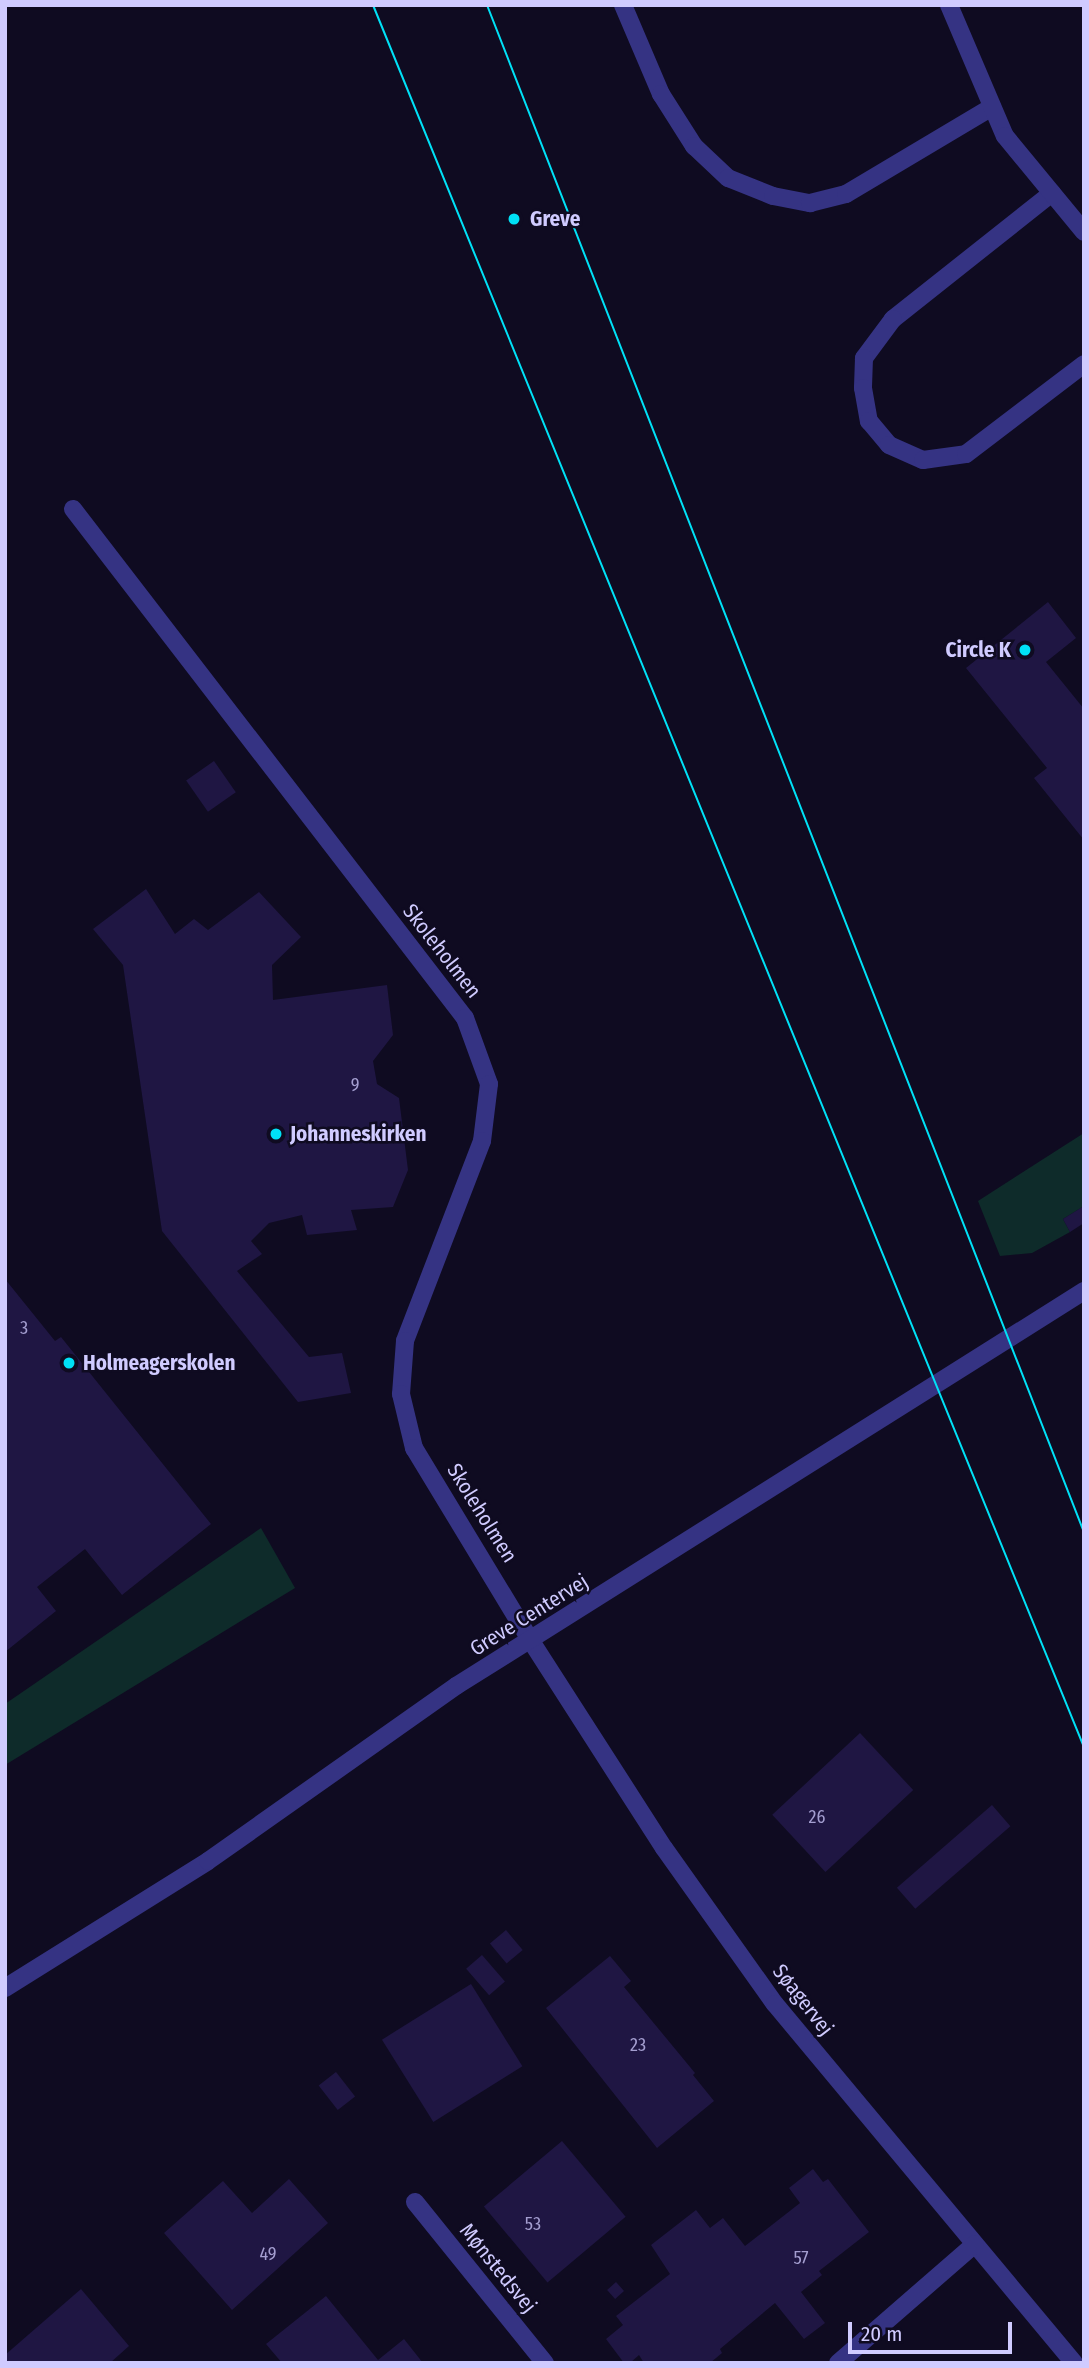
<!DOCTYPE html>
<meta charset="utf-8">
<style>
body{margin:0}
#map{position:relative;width:1089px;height:2368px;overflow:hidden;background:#0f0b21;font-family:"Fira Sans Condensed",sans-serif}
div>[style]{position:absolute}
.green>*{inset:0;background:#0e2b2a}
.building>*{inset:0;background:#1f1643;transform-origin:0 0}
.service>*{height:18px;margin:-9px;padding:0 9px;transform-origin:9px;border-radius:9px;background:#353383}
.minor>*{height:18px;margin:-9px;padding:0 9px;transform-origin:9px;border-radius:9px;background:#353383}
.tertiary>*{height:18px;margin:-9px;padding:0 9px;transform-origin:9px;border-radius:9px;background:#353383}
.tram>*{height:2px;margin:-1px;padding:0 1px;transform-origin:1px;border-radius:1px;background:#00e1f6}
.dots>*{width:19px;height:19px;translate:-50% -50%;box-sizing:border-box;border:4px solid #0f0b21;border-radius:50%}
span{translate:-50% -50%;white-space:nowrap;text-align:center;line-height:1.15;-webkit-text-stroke:5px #0f0b21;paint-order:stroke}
.number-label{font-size:18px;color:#a49ed0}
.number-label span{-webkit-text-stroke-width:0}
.poi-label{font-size:21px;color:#d0cbff;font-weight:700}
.left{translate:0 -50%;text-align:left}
.right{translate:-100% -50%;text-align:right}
.street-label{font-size:21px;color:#d0cbff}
.frame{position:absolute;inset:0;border:7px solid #d0cbff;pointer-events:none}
.scale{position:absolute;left:848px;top:2322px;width:164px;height:32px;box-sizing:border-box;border:4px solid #d0cbff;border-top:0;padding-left:9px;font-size:21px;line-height:24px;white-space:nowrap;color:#d0cbff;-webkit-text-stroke:5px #0f0b21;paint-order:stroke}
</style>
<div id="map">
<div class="green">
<div style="clip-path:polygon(1084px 1133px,1084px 1206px,1063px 1219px,1070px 1232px,1032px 1253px,1000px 1256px,978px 1201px)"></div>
<div style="clip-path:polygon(261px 1528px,295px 1588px,5px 1765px,5px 1704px)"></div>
</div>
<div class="building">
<div style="clip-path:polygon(1048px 602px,1076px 638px,1046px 662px,1084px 709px,1084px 840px,1034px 778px,1047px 768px,966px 668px)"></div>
<div style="left:214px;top:761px;width:38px;height:34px;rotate:55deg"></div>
<div style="clip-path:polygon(146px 889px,175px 934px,194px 919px,208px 930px,259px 892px,301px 937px,272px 965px,273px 1000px,387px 985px,393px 1035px,373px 1061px,377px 1084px,399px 1098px,408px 1170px,393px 1207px,351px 1210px,357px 1230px,307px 1235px,302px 1215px,269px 1223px,251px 1241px,262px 1254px,237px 1271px,309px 1357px,342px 1353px,351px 1393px,298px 1402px,162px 1231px,123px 965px,93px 929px)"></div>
<div style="clip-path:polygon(1084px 1206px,1084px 1223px,1070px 1232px,1063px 1219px)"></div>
<div style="clip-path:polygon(5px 1279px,55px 1341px,61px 1337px,211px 1524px,122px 1595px,85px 1549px,37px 1587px,56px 1611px,5px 1652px)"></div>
<div style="left:860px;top:1733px;width:78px;height:120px;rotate:47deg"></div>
<div style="left:992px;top:1805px;width:28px;height:126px;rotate:49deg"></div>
<div style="left:506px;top:1930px;width:26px;height:21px;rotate:50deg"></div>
<div style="left:482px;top:1955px;width:35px;height:21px;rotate:49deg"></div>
<div style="clip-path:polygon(610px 1956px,631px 1981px,624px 1987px,695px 2073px,693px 2075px,714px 2101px,657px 2148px,546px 2008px)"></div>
<div style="left:471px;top:1984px;width:97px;height:105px;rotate:58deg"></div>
<div style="left:336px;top:2072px;width:31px;height:22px;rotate:52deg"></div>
<div style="left:562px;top:2141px;width:99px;height:102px;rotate:50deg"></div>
<div style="clip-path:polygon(813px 2169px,823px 2182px,828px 2179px,869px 2232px,819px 2271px,822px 2275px,801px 2292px,825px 2323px,804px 2339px,775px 2303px,720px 2349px,722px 2353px,710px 2363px,644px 2363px,639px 2355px,630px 2363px,624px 2363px,606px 2339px,623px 2325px,616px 2316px,670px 2274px,651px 2245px,696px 2210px,710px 2228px,723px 2218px,745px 2246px,800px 2203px,789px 2188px)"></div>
<div style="clip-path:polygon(289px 2179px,328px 2223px,232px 2310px,164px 2233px,223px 2181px,252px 2213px)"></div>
<div style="left:616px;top:2282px;width:12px;height:12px;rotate:48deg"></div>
<div style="clip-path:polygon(81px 2289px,129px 2346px,110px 2363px,5px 2363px,5px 2355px)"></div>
<div style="clip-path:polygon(326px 2296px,378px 2360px,404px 2339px,423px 2363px,282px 2363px,266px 2344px)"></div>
</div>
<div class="service">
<div style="left:623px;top:5px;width:97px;rotate:66.9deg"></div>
<div style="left:661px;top:94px;width:62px;rotate:57.6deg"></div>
<div style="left:694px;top:146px;width:47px;rotate:43.3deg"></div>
<div style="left:728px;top:178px;width:48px;rotate:21.8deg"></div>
<div style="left:773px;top:196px;width:38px;rotate:11deg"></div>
<div style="left:810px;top:203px;width:37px;rotate:-14deg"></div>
<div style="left:846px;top:194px;width:170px;rotate:-30.8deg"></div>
<div style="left:949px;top:5px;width:142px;rotate:66.9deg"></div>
<div style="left:1052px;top:193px;width:203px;rotate:141.6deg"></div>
<div style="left:893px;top:319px;width:49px;rotate:126.6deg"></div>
<div style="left:864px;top:358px;width:30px;rotate:92deg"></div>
<div style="left:863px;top:388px;width:34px;rotate:80deg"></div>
<div style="left:869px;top:421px;width:31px;rotate:50deg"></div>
<div style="left:889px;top:445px;width:37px;rotate:24deg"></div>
<div style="left:923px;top:460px;width:43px;rotate:-7.9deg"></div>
<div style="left:966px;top:454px;width:148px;rotate:-37.3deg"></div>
<div style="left:73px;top:509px;width:642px;rotate:52.4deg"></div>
<div style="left:465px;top:1018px;width:70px;rotate:70deg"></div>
<div style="left:489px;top:1084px;width:57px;rotate:97deg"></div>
<div style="left:482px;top:1141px;width:214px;rotate:111.1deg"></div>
<div style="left:405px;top:1341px;width:53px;rotate:94.3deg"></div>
<div style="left:401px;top:1394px;width:56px;rotate:76.5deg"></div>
<div style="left:414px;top:1448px;width:226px;rotate:58.8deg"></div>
</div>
<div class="minor">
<div style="left:1005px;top:136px;width:124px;rotate:50.5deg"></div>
<div style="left:531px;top:1641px;width:246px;rotate:57.3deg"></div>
<div style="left:664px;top:1848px;width:191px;rotate:54.6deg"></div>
<div style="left:775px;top:2004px;width:467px;rotate:50.2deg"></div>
<div style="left:415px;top:2202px;width:207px;rotate:51.1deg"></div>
<div style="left:838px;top:2363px;width:181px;rotate:-41deg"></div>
</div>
<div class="tertiary">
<div style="left:5px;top:1988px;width:239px;rotate:-32deg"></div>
<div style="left:208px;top:1861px;width:304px;rotate:-35.2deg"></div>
<div style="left:456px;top:1686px;width:742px;rotate:-32.17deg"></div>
</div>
<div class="tram">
<div style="left:373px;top:5px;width:1882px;rotate:67.8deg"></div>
<div style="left:487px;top:5px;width:1640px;rotate:68.65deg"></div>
</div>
<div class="dots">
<div style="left:514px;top:219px;background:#00e1f6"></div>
<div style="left:1025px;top:650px;background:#00e1f6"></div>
<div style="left:276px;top:1134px;background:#00e1f6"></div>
<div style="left:69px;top:1363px;background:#00e1f6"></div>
</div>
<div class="number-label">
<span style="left:355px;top:1085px">9</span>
<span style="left:24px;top:1328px">3</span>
<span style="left:817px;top:1817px">26</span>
<span style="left:638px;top:2045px">23</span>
<span style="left:533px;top:2224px">53</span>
<span style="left:268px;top:2254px">49</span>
<span style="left:801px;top:2258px">57</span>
</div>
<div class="poi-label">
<span class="left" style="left:530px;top:219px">Greve</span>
<span class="right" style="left:1011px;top:650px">Circle K</span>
<span class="left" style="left:290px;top:1134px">Johanneskirken</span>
<span class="left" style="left:83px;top:1363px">Holmeagerskolen</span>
</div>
<div class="street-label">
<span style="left:442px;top:951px;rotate:52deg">Skoleholmen</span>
<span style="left:482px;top:1513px;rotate:58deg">Skoleholmen</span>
<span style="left:529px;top:1615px;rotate:-32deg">Greve Centervej</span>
<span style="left:803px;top:2000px;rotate:52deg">Søagervej</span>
<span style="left:498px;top:2268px;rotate:51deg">Mønstedsvej</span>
</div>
<div class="frame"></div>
<div class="scale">20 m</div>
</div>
